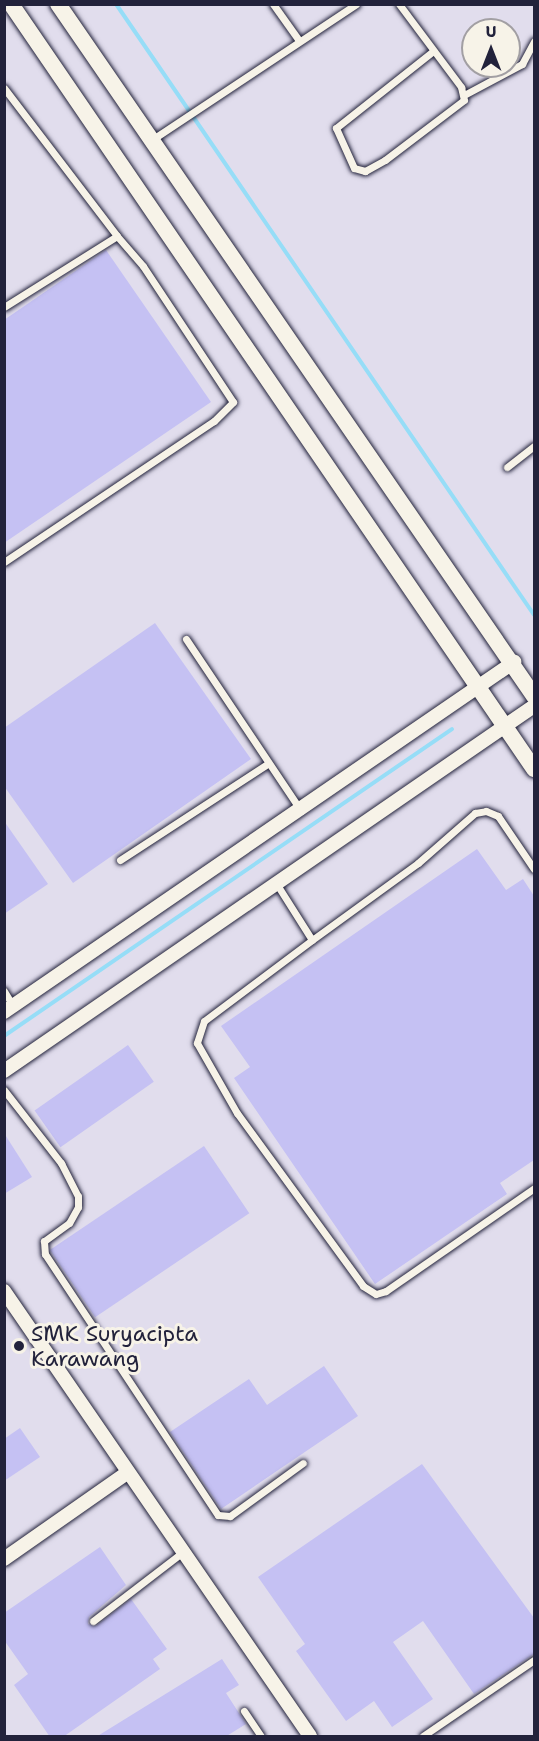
<!DOCTYPE html>
<style>
body{margin:0}
#map{position:relative;width:539px;height:1741px;overflow:hidden;background:#ede9ea;font-family:"Shantell Sans",sans-serif}
div>[style]{position:absolute}
.built>*{inset:0;background:#e1dded}
.stream>*{height:4px;margin:-2px;padding:0 2px;transform-origin:2px;border-radius:2px;background:#96ddf7}
.building>*{inset:0;background:#c5c1f3;transform-origin:0 0}
.roads{filter:drop-shadow(0 0 2px #22223b) drop-shadow(0 0 2px #22223b)}
.service>*{height:7px;margin:-3.5px;padding:0 3.5px;transform-origin:3.5px;border-radius:3.5px;background:#f7f3e8}
.minor>*{height:14px;margin:-7px;padding:0 7px;transform-origin:7px;border-radius:7px;background:#f7f3e8}
.tertiary>*{height:16px;margin:-8px;padding:0 8px;transform-origin:8px;border-radius:8px;background:#f7f3e8}
.dots>*{width:16px;height:16px;translate:-50% -50%;box-sizing:border-box;border:3px solid #f7f3e8;border-radius:50%}
span{translate:-50% -50%;white-space:nowrap;text-align:center;line-height:1.15;-webkit-text-stroke:6px #f7f3e8;paint-order:stroke}
.poi-label{font-size:22px;color:#22223b}
.left{translate:0 -50%;text-align:left}
.frame{position:absolute;inset:0;border:6px solid #22223b;pointer-events:none}
.north{position:absolute;left:461px;top:18px;width:60px;height:60px;box-sizing:border-box;background:#f7f3e8;border:2px solid #a29fa3;border-radius:50%;rotate:0deg;font-size:16px;font-weight:700;line-height:24px;text-align:center;color:#22223b}
.north::after{content:'';display:block;margin:auto;width:21px;height:27px;background:#22223b;clip-path:polygon(50% 0,100% 100%,50% 72%,0 100%)}
</style>
<div id="map">
<div class="built">
<div style="clip-path:polygon(evenodd,5px 5px,534px 5px,534px 1736px,5px 1736px,5px 5px,473px 30px,509px 30px,509px 66px,473px 66px,473px 30px)"></div>
</div>
<div class="stream">
<div style="left:116px;top:4px;width:740px;rotate:55.62deg"></div>
<div style="left:4px;top:1036px;width:543px;rotate:-34.42deg"></div>
</div>
<div class="building">
<div style="clip-path:polygon(106px 250px,211px 402px,4px 543px,4px 320px)"></div>
<div style="clip-path:polygon(155px 623px,251px 759px,73px 883px,4px 786px,4px 728px)"></div>
<div style="clip-path:polygon(4px 821px,48px 884px,4px 914px)"></div>
<div style="clip-path:polygon(477px 849px,506px 890px,523px 879px,534px 896px,534px 1160px,500px 1183px,507px 1194px,375px 1284px,234px 1078px,250px 1067px,221px 1026px)"></div>
<div style="left:128px;top:1045px;width:45px;height:114px;rotate:55deg"></div>
<div style="clip-path:polygon(4px 1133px,32px 1177px,4px 1194px)"></div>
<div style="left:204px;top:1146px;width:81px;height:186px;rotate:56deg"></div>
<div style="clip-path:polygon(324px 1366px,358px 1416px,221px 1509px,170px 1432px,249px 1379px,267px 1405px)"></div>
<div style="clip-path:polygon(20px 1428px,40px 1457px,4px 1481px,4px 1439px)"></div>
<div style="clip-path:polygon(422px 1464px,534px 1618px,534px 1654px,474px 1694px,423px 1621px,393px 1642px,433px 1699px,392px 1727px,374px 1701px,346px 1721px,296px 1651px,305px 1644px,258px 1577px)"></div>
<div style="clip-path:polygon(100px 1547px,126px 1585px,89px 1617px,88px 1624px,96px 1626px,131px 1599px,167px 1649px,153px 1659px,160px 1669px,63px 1737px,50px 1737px,14px 1685px,28px 1674px,4px 1640px,4px 1613px)"></div>
<div style="clip-path:polygon(222px 1659px,239px 1685px,226px 1693px,246px 1724px,225px 1737px,96px 1737px)"></div>
</div>
<div class="roads">
<div class="service">
<div style="left:273px;top:4px;width:43px;rotate:54.5deg"></div>
<div style="left:399px;top:4px;width:104px;rotate:53.2deg"></div>
<div style="left:461px;top:87px;width:13px;rotate:77deg"></div>
<div style="left:464px;top:100px;width:99px;rotate:142.8deg"></div>
<div style="left:385px;top:160px;width:23px;rotate:151deg"></div>
<div style="left:365px;top:171px;width:11px;rotate:-165deg"></div>
<div style="left:354px;top:168px;width:44px;rotate:-114.2deg"></div>
<div style="left:336px;top:128px;width:122px;rotate:-38.4deg"></div>
<div style="left:4px;top:88px;width:186px;rotate:52.6deg"></div>
<div style="left:117px;top:236px;width:133px;rotate:147.9deg"></div>
<div style="left:464px;top:95px;width:66px;rotate:-28.1deg"></div>
<div style="left:522px;top:64px;width:26px;rotate:-62deg"></div>
<div style="left:153px;top:139px;width:244px;rotate:-33.6deg"></div>
<div style="left:507px;top:467px;width:34px;rotate:-38deg"></div>
<div style="left:4px;top:562px;width:253px;rotate:-33.9deg"></div>
<div style="left:214px;top:421px;width:27px;rotate:-45deg"></div>
<div style="left:233px;top:402px;width:163px;rotate:-123.5deg"></div>
<div style="left:143px;top:266px;width:40px;rotate:-131deg"></div>
<div style="left:186px;top:639px;width:207px;rotate:56.2deg"></div>
<div style="left:120px;top:860px;width:174px;rotate:-33.1deg"></div>
<div style="left:276px;top:883px;width:67px;rotate:57.7deg"></div>
<div style="left:312px;top:940px;width:131px;rotate:-36deg"></div>
<div style="left:418px;top:863px;width:76px;rotate:-41.3deg"></div>
<div style="left:475px;top:813px;width:11px;rotate:-10deg"></div>
<div style="left:486px;top:811px;width:13px;rotate:23deg"></div>
<div style="left:498px;top:816px;width:64px;rotate:55.8deg"></div>
<div style="left:312px;top:940px;width:135px;rotate:143.1deg"></div>
<div style="left:204px;top:1021px;width:23px;rotate:108deg"></div>
<div style="left:197px;top:1043px;width:81px;rotate:60.3deg"></div>
<div style="left:237px;top:1113px;width:214px;rotate:53.9deg"></div>
<div style="left:363px;top:1286px;width:15px;rotate:32deg"></div>
<div style="left:376px;top:1294px;width:10px;rotate:-17deg"></div>
<div style="left:386px;top:1291px;width:180px;rotate:-34.8deg"></div>
<div style="left:4px;top:991px;width:17px;rotate:59deg"></div>
<div style="left:4px;top:1090px;width:93px;rotate:52deg"></div>
<div style="left:61px;top:1163px;width:37px;rotate:63deg"></div>
<div style="left:78px;top:1196px;width:11px;rotate:90deg"></div>
<div style="left:78px;top:1207px;width:18px;rotate:119deg"></div>
<div style="left:69px;top:1223px;width:31px;rotate:144deg"></div>
<div style="left:44px;top:1241px;width:13px;rotate:86deg"></div>
<div style="left:45px;top:1254px;width:313px;rotate:56.5deg"></div>
<div style="left:218px;top:1515px;width:12px;rotate:5deg"></div>
<div style="left:230px;top:1516px;width:90px;rotate:-36deg"></div>
<div style="left:93px;top:1621px;width:113px;rotate:-37.5deg"></div>
<div style="left:244px;top:1711px;width:30px;rotate:56deg"></div>
<div style="left:423px;top:1736px;width:135px;rotate:-34.4deg"></div>
</div>
<div class="minor">
<div style="left:4px;top:1012px;width:619px;rotate:-34.46deg"></div>
<div style="left:4px;top:1071px;width:644px;rotate:-34.55deg"></div>
<div style="left:4px;top:1291px;width:540px;rotate:55.49deg"></div>
<div style="left:4px;top:1559px;width:150px;rotate:-35deg"></div>
</div>
<div class="tertiary">
<div style="left:11px;top:4px;width:927px;rotate:55.64deg"></div>
<div style="left:58px;top:4px;width:840px;rotate:55.48deg"></div>
</div>
</div>
<div class="dots">
<div style="left:19px;top:1346px;background:#22223b"></div>
</div>
<div class="poi-label">
<span class="left" style="left:31px;top:1346px">SMK Suryacipta<br>Karawang</span>
</div>
<div class="frame"></div>
<div class="north">U</div>
</div>
